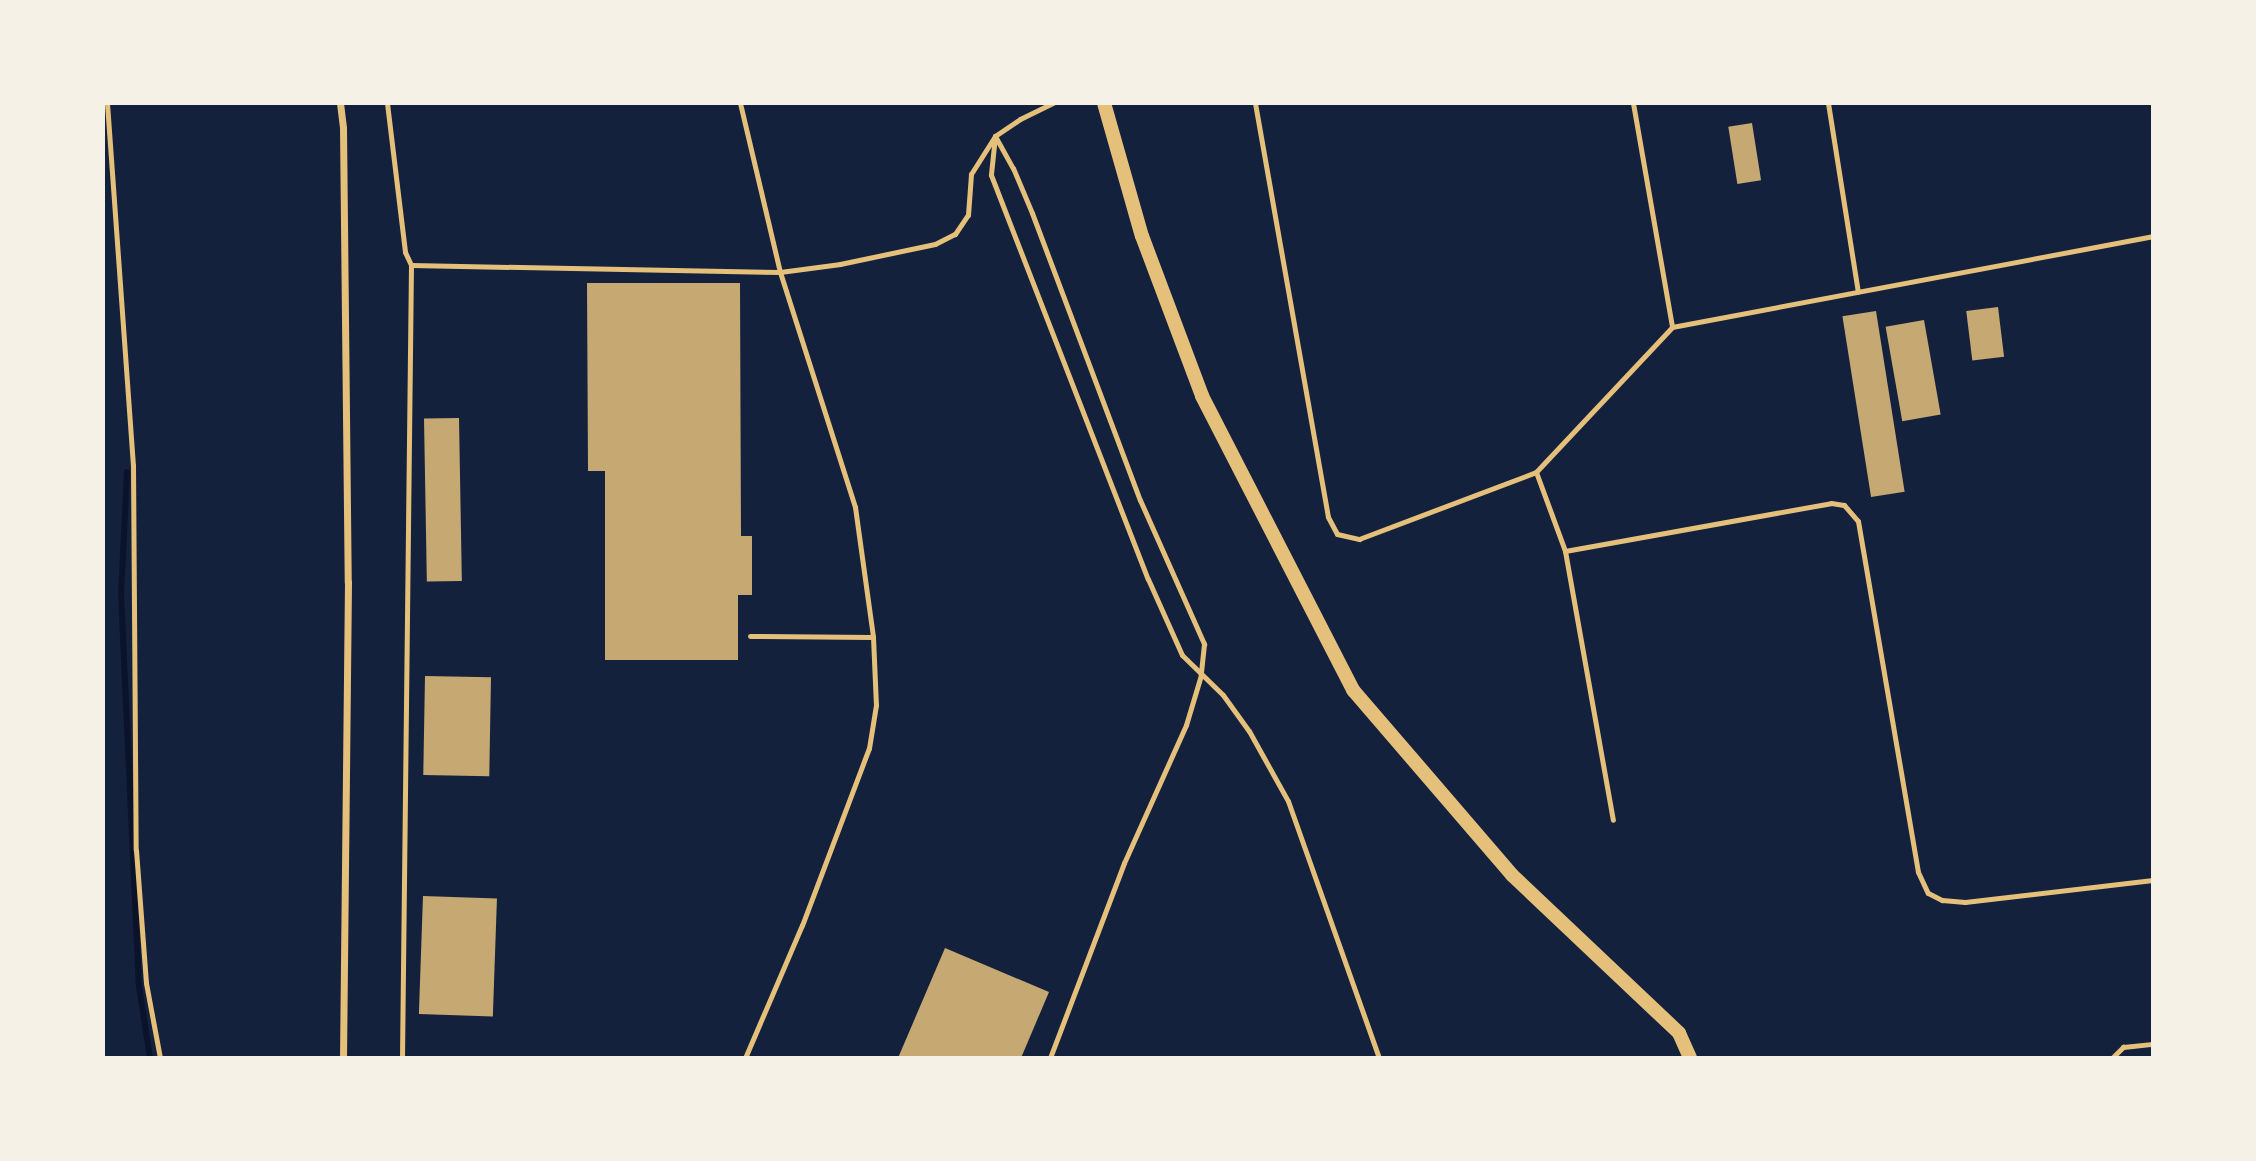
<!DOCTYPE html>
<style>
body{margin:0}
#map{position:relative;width:2256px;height:1161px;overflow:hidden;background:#14213d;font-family:"Roboto Condensed",sans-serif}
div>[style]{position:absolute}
.stream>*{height:6px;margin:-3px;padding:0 3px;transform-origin:3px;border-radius:3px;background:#0b132b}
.building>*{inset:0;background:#c6a872;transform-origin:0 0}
.service>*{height:5px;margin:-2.5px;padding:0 2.5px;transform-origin:2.5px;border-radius:2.5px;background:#e5c07b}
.minor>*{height:7px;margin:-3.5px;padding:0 3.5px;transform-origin:3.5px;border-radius:3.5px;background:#e5c07b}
.secondary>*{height:14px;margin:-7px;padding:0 7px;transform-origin:7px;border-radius:7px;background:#e5c07b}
span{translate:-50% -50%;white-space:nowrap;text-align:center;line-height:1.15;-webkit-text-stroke:5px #f6f1e7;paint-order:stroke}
.frame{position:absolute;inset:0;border:105px solid #f6f1e7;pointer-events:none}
</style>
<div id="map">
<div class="stream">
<div style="left:127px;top:472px;width:121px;rotate:92.8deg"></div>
<div style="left:121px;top:593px;width:393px;rotate:87.4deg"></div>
<div style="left:139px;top:986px;width:73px;rotate:81.3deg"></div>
</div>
<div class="building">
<div style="left:1752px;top:123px;width:58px;height:24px;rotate:81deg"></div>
<div style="clip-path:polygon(587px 283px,740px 283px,741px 536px,752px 536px,752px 595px,738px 595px,738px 660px,605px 660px,605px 471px,588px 471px)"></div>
<div style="left:1998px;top:307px;width:50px;height:32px;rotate:83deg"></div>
<div style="left:1876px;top:311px;width:183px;height:34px;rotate:81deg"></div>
<div style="left:1924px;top:320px;width:96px;height:39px;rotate:80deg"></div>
<div style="left:459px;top:418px;width:163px;height:35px;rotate:89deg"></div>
<div style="left:425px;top:676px;width:66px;height:99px;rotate:1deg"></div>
<div style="left:423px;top:896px;width:74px;height:118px;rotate:2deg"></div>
<div style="clip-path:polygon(945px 948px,1049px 992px,1021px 1058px,898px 1058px)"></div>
</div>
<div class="service">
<div style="left:107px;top:103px;width:363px;rotate:85.9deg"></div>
<div style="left:133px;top:465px;width:385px;rotate:89.6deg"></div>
<div style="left:136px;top:850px;width:133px;rotate:85.7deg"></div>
<div style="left:146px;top:983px;width:76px;rotate:79.4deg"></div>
<div style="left:387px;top:103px;width:150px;rotate:83.1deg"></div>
<div style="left:405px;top:252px;width:14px;rotate:65deg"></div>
<div style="left:411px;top:265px;width:369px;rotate:1.1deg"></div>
<div style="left:780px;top:272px;width:61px;rotate:-7.6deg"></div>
<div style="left:840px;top:264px;width:97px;rotate:-11.9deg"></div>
<div style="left:935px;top:244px;width:22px;rotate:-27deg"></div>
<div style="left:955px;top:234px;width:23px;rotate:-56deg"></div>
<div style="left:968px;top:215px;width:41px;rotate:-85.8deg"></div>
<div style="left:971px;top:174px;width:45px;rotate:-57.7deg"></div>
<div style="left:995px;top:136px;width:30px;rotate:-34deg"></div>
<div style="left:1020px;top:119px;width:37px;rotate:-26deg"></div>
<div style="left:740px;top:103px;width:174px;rotate:76.7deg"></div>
<div style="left:780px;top:272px;width:247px;rotate:72.3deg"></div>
<div style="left:855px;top:507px;width:131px;rotate:82.1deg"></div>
<div style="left:873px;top:637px;width:68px;rotate:87.5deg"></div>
<div style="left:876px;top:705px;width:44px;rotate:99.2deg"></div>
<div style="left:869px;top:748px;width:189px;rotate:110.7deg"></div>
<div style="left:802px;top:925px;width:145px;rotate:113.2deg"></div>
<div style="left:1255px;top:103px;width:420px;rotate:80deg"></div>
<div style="left:1328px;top:517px;width:19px;rotate:62deg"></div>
<div style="left:1337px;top:534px;width:23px;rotate:13deg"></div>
<div style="left:1359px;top:539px;width:189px;rotate:-20.7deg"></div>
<div style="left:1536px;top:472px;width:199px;rotate:-46.8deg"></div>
<div style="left:1633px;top:103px;width:227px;rotate:80.1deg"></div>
<div style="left:1672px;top:327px;width:490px;rotate:-10.7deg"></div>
<div style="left:1828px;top:103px;width:191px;rotate:81deg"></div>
<div style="left:995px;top:136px;width:39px;rotate:96deg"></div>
<div style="left:991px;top:175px;width:433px;rotate:68.8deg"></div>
<div style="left:1148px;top:579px;width:83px;rotate:65.9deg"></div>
<div style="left:1182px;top:655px;width:57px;rotate:44.3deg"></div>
<div style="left:1223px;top:695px;width:44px;rotate:54.2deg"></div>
<div style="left:1249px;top:731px;width:80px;rotate:60.9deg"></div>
<div style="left:1288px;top:801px;width:273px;rotate:70.5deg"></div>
<div style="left:995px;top:136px;width:37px;rotate:61deg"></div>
<div style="left:1013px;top:168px;width:49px;rotate:67.1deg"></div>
<div style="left:1032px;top:213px;width:307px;rotate:69.4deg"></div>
<div style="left:1140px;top:500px;width:158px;rotate:66deg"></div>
<div style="left:1204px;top:644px;width:31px;rotate:96deg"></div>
<div style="left:1201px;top:675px;width:52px;rotate:106.7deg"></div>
<div style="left:1186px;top:725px;width:151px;rotate:114.2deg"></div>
<div style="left:1124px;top:863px;width:209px;rotate:110.8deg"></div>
<div style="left:1536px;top:472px;width:84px;rotate:69.8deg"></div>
<div style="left:1565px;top:551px;width:273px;rotate:79.9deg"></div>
<div style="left:1565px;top:551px;width:270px;rotate:-10.2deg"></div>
<div style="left:1831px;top:503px;width:13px;rotate:9deg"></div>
<div style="left:1844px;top:505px;width:21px;rotate:49deg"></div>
<div style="left:1858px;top:521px;width:356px;rotate:80.3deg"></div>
<div style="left:1918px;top:872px;width:23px;rotate:65deg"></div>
<div style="left:1928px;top:893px;width:16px;rotate:27deg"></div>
<div style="left:1942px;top:900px;width:23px;rotate:5deg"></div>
<div style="left:1965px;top:902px;width:189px;rotate:-6.7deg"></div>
<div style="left:750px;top:636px;width:123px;rotate:0.5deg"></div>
<div style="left:402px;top:1058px;width:793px;rotate:-89.35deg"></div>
<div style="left:2112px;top:1058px;width:16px;rotate:-45deg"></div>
<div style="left:2123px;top:1047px;width:30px;rotate:-6deg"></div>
</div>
<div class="minor">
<div style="left:340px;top:103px;width:25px;rotate:83deg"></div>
<div style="left:343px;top:128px;width:454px;rotate:89.4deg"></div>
<div style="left:348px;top:582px;width:476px;rotate:90.6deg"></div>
</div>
<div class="secondary">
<div style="left:1104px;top:103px;width:138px;rotate:74.1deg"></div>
<div style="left:1142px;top:236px;width:171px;rotate:69.4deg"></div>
<div style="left:1202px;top:396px;width:331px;rotate:62.8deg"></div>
<div style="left:1353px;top:690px;width:244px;rotate:49.3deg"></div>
<div style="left:1512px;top:875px;width:230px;rotate:43.4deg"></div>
<div style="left:1679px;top:1033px;width:27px;rotate:66deg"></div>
</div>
<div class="frame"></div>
</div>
